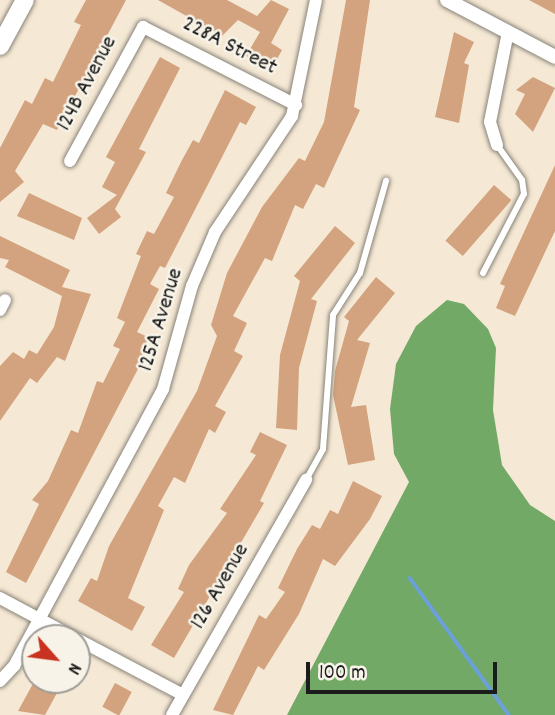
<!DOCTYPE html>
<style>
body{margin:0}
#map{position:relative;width:555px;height:715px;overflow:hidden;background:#f5e9d5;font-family:Dekko,sans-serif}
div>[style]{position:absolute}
.forest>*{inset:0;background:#72a966}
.stream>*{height:3.5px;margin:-1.75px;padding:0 1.75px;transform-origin:1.75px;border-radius:1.75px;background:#6ba1d8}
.building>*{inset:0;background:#d3a27e;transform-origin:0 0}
.roads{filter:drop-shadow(0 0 2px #888278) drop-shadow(0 0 2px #888278)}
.service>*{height:6px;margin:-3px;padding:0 3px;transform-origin:3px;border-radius:3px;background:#fff}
.minor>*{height:12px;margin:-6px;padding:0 6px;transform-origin:6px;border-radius:6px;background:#fff}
.tertiary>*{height:14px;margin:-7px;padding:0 7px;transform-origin:7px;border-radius:7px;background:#fff}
.secondary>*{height:18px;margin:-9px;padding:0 9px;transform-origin:9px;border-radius:9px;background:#fff}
span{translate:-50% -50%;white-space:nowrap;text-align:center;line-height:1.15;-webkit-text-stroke:5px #f7f3e8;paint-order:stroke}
.street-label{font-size:23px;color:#1c1c1c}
.north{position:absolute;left:21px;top:624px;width:70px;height:70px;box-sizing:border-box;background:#f7f3e8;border:2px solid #9f9d96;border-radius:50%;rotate:118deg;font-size:19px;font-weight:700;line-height:28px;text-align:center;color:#1c1c1c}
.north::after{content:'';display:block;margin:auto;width:24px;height:32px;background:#c8321e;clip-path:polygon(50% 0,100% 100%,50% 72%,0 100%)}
.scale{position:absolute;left:306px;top:662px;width:191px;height:32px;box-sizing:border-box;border:4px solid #1c1c1c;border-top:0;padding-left:9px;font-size:21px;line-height:24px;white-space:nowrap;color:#1c1c1c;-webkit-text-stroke:5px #f7f3e8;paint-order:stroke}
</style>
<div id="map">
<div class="forest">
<div style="clip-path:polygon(447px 300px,464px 304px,488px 329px,496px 348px,493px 410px,502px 465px,530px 505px,555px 521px,555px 715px,287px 715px,409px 482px,394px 454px,390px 409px,396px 364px,416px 326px)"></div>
</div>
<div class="stream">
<div style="left:410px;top:578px;width:169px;rotate:54.1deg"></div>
</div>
<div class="building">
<div style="clip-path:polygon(86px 0,126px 0,57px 130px,43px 124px,15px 171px,24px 182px,0 202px,0 148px,25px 100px,32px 104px,45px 78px,53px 82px,81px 25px,74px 22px)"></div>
<div style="clip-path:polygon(158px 0,227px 0,257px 16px,271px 0,289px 9px,271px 43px,282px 50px,271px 70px,246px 56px,260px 32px,238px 20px,222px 36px)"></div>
<div style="clip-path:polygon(346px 0,370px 0,354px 107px,360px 110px,324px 188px,316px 184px,303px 209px,295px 205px,272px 261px,265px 258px,233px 316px,247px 323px,234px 351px,243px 356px,215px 406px,226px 412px,215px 433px,209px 429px,185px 483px,174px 477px,158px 506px,164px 510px,128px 598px,145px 607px,132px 631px,78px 601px,91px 578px,97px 581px,109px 546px,197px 391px,217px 336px,211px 325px,227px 273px,262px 207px,299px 158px,305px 161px,324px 122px)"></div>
<div style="clip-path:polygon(529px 0,555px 0,555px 14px)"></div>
<div style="clip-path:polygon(454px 32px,474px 42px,464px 63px,469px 65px,459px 123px,435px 117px)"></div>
<div style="clip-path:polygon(160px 57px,180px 68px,139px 149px,146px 152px,115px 209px,121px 217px,99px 234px,87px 218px,117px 195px,102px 187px,115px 162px,106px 157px)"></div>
<div style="clip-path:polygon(533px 77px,555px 88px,533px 132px,515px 114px,525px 94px,516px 90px)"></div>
<div style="clip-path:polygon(225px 90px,256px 107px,246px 125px,240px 122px,165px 268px,160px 266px,150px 284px,159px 289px,137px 332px,148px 337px,139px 367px,26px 583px,6px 572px,39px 504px,32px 500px,48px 481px,71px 430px,78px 433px,97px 381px,103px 383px,120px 349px,113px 346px,125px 322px,117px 318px,141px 256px,136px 254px,147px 231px,154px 234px,174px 197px,166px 193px,181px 162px,193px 140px,199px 143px)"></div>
<div style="clip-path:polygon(555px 165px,555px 231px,515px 316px,496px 308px,505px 286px,500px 284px)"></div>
<div style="left:494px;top:185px;width:23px;height:74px;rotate:41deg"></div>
<div style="clip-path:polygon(29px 193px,82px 218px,74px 240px,17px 216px)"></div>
<div style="clip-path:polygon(335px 226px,355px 243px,311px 299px,317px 301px,299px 368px,297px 430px,276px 428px,280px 355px,300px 281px,294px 276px)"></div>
<div style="clip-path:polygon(0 236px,70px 270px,62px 287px,91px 294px,65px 361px,57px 357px,37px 383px,30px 378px,0 421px,0 366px,13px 352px,24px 359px,29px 350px,37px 354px,54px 327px,62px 296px,5px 267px,9px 260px,0 258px)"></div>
<div style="clip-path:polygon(376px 277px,395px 293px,357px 340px,370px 343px,351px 407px,366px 405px,375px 460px,348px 465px,333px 395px,335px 371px,349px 321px,344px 317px)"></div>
<div style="clip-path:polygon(260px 432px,287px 445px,260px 501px,264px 503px,174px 658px,151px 645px,184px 592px,178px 589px,189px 565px,227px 513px,220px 509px,256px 455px,250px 452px)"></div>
<div style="clip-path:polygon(353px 481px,382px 496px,370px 519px,335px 566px,323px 559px,299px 614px,264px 670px,258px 666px,233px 715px,213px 710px,259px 615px,266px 619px,285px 592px,278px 588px,297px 549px,312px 525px,320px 529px,330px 510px,338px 514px)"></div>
<div style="clip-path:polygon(35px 680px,64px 680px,45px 715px,18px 711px)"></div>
<div style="left:115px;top:683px;width:19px;height:27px;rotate:28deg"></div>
</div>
<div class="roads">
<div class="service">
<div style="left:483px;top:273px;width:89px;rotate:-62.6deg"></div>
<div style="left:524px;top:194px;width:14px;rotate:-98deg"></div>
<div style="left:522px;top:180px;width:43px;rotate:-125.5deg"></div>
<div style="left:306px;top:480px;width:35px;rotate:-61deg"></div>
<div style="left:323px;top:449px;width:134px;rotate:-85.7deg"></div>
<div style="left:333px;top:315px;width:50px;rotate:-57.3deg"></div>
<div style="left:360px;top:273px;width:96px;rotate:-74.2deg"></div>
</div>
<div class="minor">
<div style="left:497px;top:145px;width:24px;rotate:-107deg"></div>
<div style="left:490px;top:122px;width:92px;rotate:-78.7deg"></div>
<div style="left:70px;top:161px;width:153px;rotate:-61.4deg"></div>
<div style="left:143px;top:27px;width:172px;rotate:27deg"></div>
<div style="left:0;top:310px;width:11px;rotate:-63deg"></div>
<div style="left:0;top:598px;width:85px;rotate:28.1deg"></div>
<div style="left:77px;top:639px;width:120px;rotate:27.8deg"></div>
<div style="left:0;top:681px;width:21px;rotate:-47deg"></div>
<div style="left:14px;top:666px;width:315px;rotate:-61.7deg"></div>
<div style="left:163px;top:389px;width:107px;rotate:-74.3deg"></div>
<div style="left:192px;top:286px;width:59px;rotate:-66.9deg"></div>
<div style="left:215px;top:232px;width:139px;rotate:-56.4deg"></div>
<div style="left:292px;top:116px;width:118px;rotate:-78.3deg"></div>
<div style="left:172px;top:715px;width:271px;rotate:-60.3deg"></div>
</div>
<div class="tertiary">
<div style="left:447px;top:0;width:122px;rotate:27.8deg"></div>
</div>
<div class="secondary">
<div style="left:0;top:46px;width:52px;rotate:-61.5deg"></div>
</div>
</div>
<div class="street-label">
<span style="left:229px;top:47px;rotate:27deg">228A Street</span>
<span style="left:88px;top:84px;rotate:-62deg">124B Avenue</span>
<span style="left:162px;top:320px;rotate:-73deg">125A Avenue</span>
<span style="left:221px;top:587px;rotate:-60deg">126 Avenue</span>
</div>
<div class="north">N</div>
<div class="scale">100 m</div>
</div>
